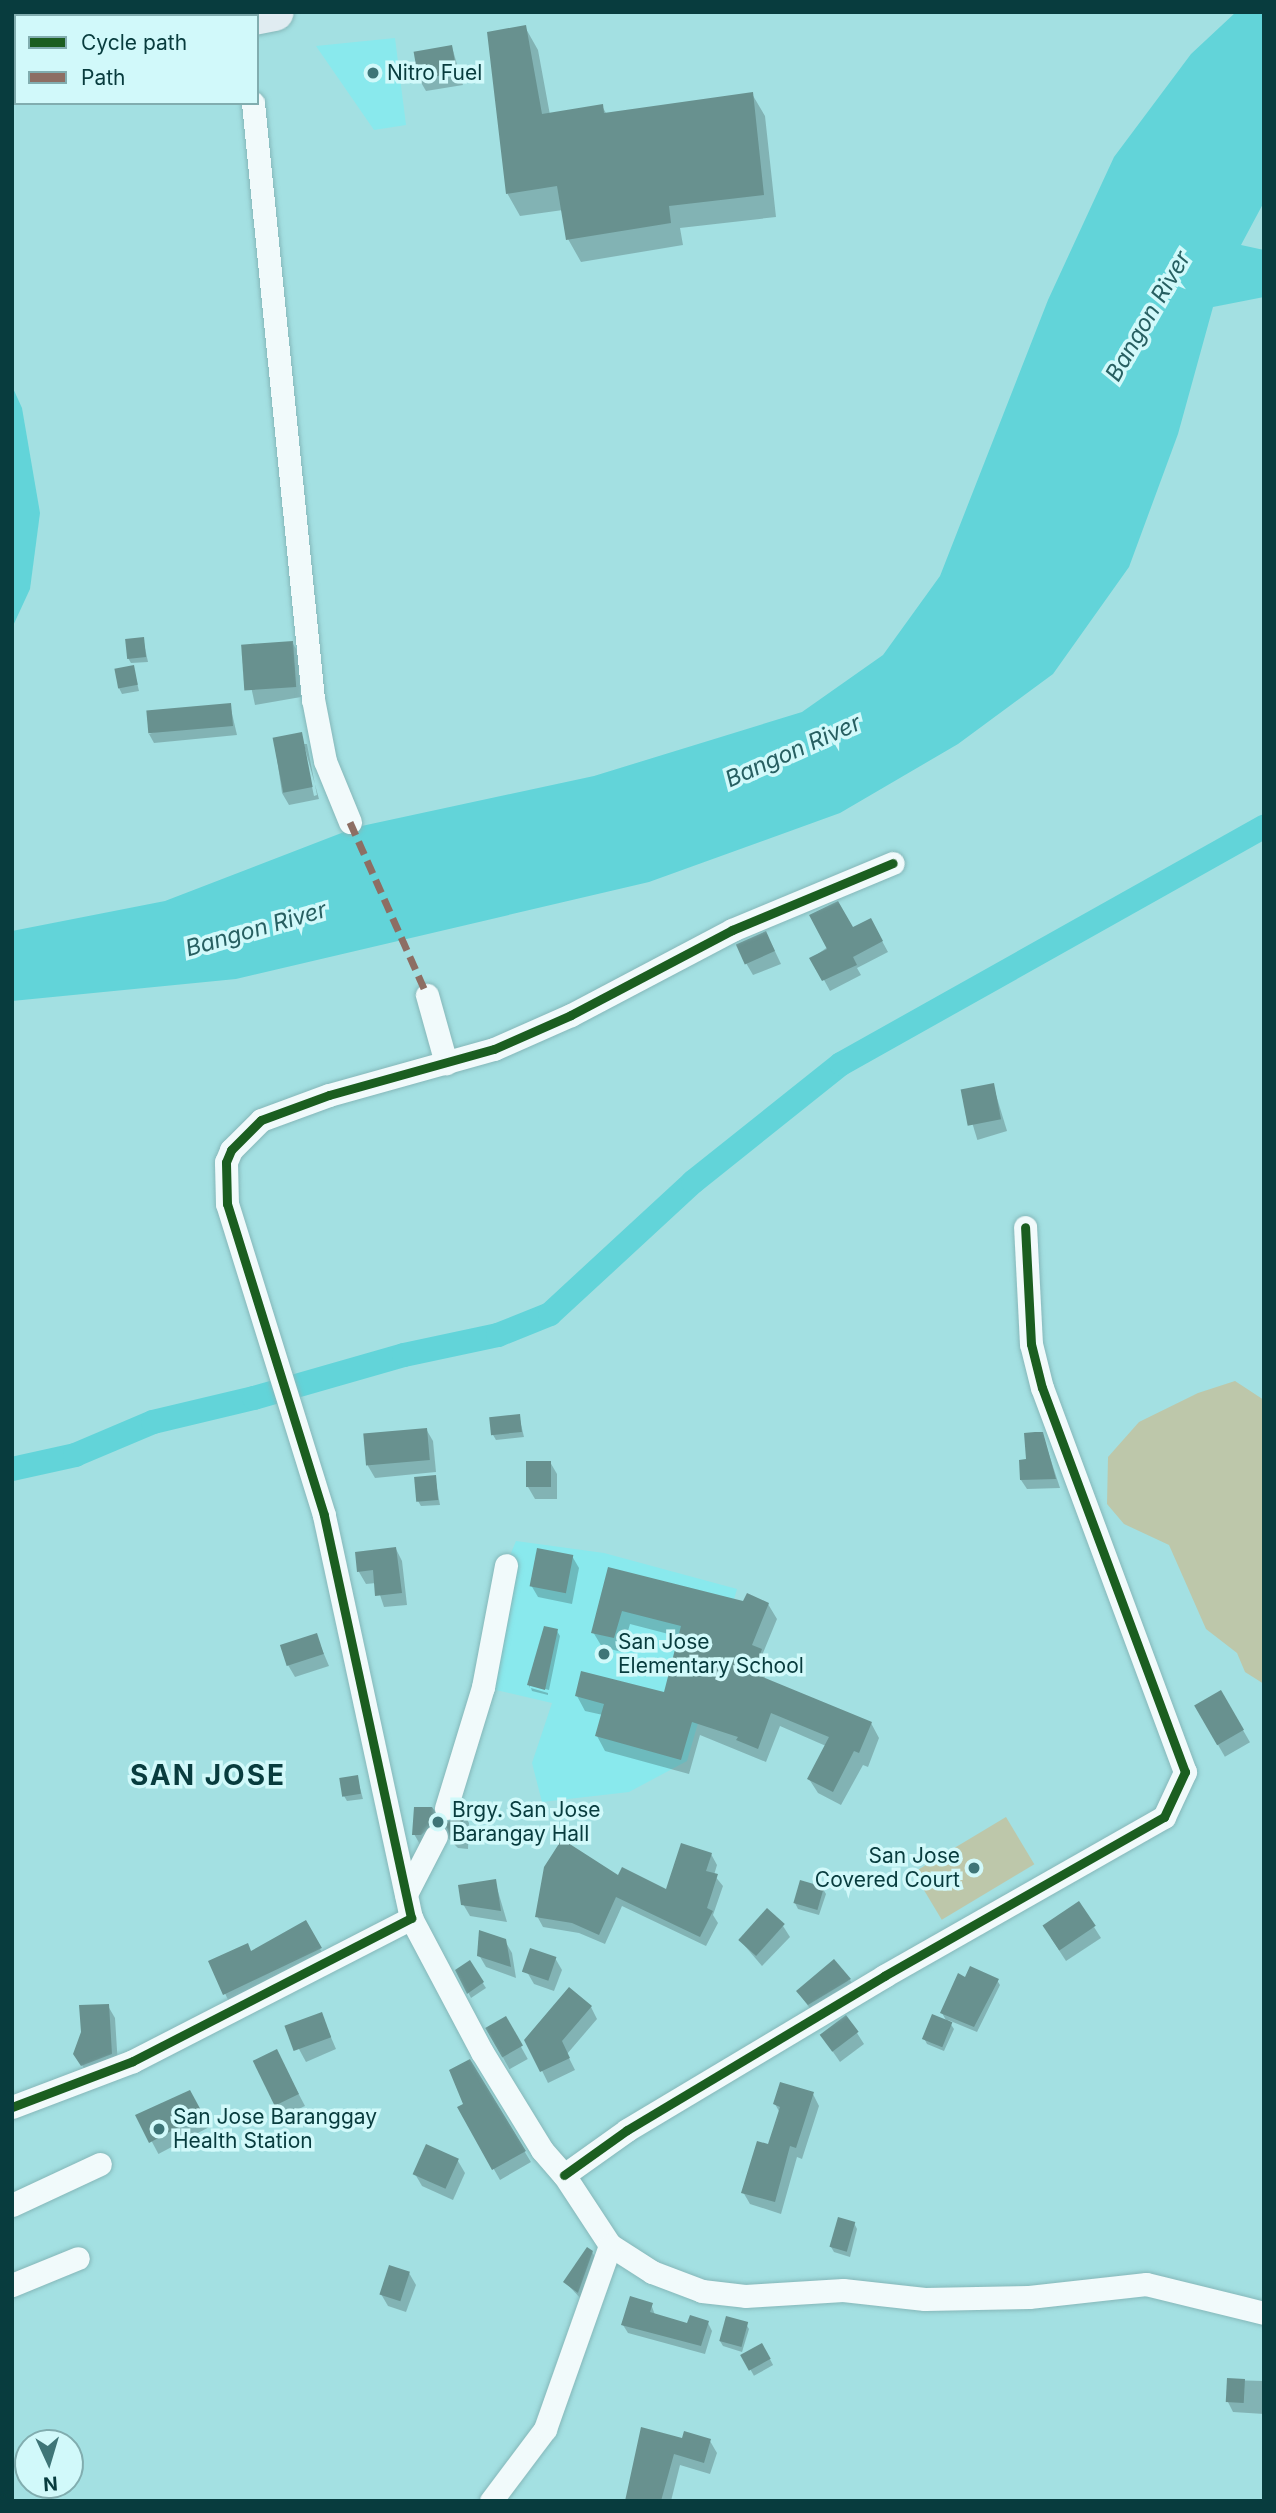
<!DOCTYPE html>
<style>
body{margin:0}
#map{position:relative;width:1276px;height:2513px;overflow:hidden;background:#a3e0e2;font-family:Inter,sans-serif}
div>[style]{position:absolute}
.built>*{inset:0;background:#89e9ed}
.green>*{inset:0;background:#bdc7aa;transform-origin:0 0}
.water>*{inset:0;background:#62d4d9}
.shadow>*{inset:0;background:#0003;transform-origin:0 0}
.canal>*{height:24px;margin:-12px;padding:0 12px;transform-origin:12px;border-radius:12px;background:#62d4d9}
.building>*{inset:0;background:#68918f;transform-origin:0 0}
.roads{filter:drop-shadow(0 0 2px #85b7b9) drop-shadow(0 0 2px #85b7b9)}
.minor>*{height:23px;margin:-11.5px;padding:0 11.5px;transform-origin:11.5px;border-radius:11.5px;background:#f1fafb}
.trunk>*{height:38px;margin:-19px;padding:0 19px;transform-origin:19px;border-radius:19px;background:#e0ecf1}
.quiet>*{height:7px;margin-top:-3.5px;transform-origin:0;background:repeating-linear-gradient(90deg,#8d6e63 0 14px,transparent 0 21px)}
.cycleway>*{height:9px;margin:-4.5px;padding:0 4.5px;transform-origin:4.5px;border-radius:4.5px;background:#1b5e20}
.dots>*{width:19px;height:19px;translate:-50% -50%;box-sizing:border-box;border:4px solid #d1f9fa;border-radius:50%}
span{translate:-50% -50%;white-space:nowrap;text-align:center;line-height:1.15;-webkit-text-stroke:7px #d1f9fa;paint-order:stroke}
.poi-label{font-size:21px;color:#083c3e}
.left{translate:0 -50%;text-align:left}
.right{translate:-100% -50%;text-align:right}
.water-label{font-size:23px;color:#275f61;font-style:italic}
.district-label{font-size:28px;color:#083c3e;font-weight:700;letter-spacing:2px}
.frame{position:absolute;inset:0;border:14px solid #083c3e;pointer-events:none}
.legend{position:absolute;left:14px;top:14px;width:245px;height:91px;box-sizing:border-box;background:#d1f9fa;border:2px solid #81adaf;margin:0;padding:9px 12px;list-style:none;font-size:21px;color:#083c3e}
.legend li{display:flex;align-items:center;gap:14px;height:35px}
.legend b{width:35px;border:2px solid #81adaf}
.north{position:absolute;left:14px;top:2429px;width:70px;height:70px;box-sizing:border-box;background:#d1f9fa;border:2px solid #81adaf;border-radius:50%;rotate:176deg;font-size:19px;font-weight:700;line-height:28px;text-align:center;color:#083c3e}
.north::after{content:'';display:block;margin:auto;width:24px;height:32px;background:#3e7577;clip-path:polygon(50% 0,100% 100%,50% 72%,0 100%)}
</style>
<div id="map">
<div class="built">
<div style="clip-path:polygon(395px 38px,406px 125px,374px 130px,316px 46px)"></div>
<div style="clip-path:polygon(516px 1541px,604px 1553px,737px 1589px,687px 1761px,629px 1792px,542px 1802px,532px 1763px,552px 1703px,483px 1687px,506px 1565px)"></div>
</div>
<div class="green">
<div style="clip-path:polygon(1235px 1381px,1264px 1400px,1264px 1684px,1245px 1672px,1237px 1653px,1206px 1629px,1169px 1545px,1124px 1524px,1107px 1504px,1108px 1457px,1139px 1422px,1198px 1393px)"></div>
<div style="left:1006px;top:1817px;width:55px;height:108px;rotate:59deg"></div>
</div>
<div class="water">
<div style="clip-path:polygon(1236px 12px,1264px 12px,1264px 202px,1241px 245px,1264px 250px,1264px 297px,1213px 307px,1178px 434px,1129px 567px,1053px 674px,958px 744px,840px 813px,649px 882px,236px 979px,12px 1001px,12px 931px,165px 901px,357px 827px,594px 776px,802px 712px,883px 655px,940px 576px,1048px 300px,1114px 157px,1191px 54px)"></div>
<div style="clip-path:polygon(12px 386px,22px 408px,40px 513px,30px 589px,12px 628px)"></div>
</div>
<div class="shadow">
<div style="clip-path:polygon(525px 27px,538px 50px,550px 115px,602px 106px,607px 115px,752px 94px,765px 116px,776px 217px,680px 228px,683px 245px,581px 262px,568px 239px,563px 210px,520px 216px,507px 193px)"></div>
<div style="clip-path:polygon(452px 47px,463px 85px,426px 91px,419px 79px)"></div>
<div style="clip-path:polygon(143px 639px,148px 662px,131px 663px,128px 658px)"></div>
<div style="clip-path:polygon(292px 642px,298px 652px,301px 697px,255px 705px,243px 649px)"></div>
<div style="clip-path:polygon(133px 666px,139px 691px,122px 694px,119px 688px)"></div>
<div style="clip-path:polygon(230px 705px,237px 735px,154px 743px,149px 734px)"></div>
<div style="clip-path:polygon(evenodd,301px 734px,319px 799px,289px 805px,282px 793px,274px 739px,301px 734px,303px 744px,307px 744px,317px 795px,314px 796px,303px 744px)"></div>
<div style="clip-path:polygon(852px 930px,876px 930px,888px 952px,857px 968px,861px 975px,830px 991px,812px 958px)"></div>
<div style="clip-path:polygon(772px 945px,781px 964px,753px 975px,746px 963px)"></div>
<div style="left:993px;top:1085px;width:48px;height:31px;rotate:73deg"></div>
<div style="clip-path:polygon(519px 1416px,524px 1437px,496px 1440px,493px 1435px)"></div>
<div style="clip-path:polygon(426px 1429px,433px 1441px,436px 1472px,375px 1478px,368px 1466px,365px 1436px)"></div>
<div style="clip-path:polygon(1042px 1433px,1060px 1488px,1027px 1489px,1021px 1480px)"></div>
<div style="clip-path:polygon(550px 1462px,557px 1474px,557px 1499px,535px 1499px,528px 1487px)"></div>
<div style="clip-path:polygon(435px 1477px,440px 1505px,421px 1506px,418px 1501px)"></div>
<div style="clip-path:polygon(396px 1549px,402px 1561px,407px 1605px,384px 1607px,376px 1583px,366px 1584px,359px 1572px,357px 1553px)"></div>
<div style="clip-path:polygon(572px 1556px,579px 1568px,572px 1604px,538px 1597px,531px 1585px)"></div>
<div style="clip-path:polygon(609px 1569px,744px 1603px,768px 1604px,777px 1619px,763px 1653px,770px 1665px,764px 1679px,871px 1723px,879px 1738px,868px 1767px,863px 1765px,841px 1805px,818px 1793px,809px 1779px,826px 1746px,780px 1726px,766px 1762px,700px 1735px,689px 1774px,605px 1751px,597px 1736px,603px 1715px,585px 1711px,577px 1696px,665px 1694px,680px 1637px,630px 1624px,622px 1652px,602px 1647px,593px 1632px)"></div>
<div style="clip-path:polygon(557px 1631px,560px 1636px,549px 1690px,530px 1685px,530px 1688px,529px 1685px)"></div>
<div style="clip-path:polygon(316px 1635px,329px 1666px,295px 1677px,288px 1665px)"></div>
<div style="clip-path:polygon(531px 1688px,548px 1693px,548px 1695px,532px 1691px)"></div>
<div style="left:1221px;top:1692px;width:58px;height:29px;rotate:60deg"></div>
<div style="clip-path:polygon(357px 1777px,363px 1799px,347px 1801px,344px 1796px)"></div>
<div style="clip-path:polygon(416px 1808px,442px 1823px,456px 1820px,463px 1812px,469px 1823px,468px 1849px,458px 1848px,443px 1833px,421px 1846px,414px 1834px)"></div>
<div style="clip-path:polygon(711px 1854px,717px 1865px,714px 1875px,723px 1886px,713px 1915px,718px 1923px,706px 1946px,622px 1906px,605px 1944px,579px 1933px,543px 1927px,537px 1916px,619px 1878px,667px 1891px)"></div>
<div style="clip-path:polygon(495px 1881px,507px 1922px,470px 1916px,463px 1904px)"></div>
<div style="clip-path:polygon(823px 1889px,826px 1894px,819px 1915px,798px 1909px,795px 1903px)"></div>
<div style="clip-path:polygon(305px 1923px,327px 1961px,231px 2006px,210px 1962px,251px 1953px)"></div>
<div style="clip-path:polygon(783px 1926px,790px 1937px,762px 1966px,739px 1939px)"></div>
<div style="clip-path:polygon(1094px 1927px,1101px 1938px,1066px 1961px,1051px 1938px)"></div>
<div style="clip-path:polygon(505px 1941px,512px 1953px,516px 1978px,486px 1967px,479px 1955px)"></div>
<div style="clip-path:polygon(555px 1958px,562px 1970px,554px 1991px,534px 1984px,527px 1972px)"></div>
<div style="clip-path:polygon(470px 1963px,486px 1988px,471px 1998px,457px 1971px)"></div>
<div style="clip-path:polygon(966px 1979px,997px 1980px,1000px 1985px,977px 2032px,948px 2020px,954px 2029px,944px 2051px,927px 2044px,924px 2038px,947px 2022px,942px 2013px)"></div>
<div style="clip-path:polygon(850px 1980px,855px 1989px,814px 2014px,798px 1992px)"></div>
<div style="clip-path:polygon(108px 2006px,115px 2018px,118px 2066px,89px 2077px,75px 2053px)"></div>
<div style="clip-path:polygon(591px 2007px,597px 2019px,567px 2054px,575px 2070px,548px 2083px,527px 2040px)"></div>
<div style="clip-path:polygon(321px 2014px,336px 2049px,306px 2062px,287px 2027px)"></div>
<div style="left:505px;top:2018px;width:47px;height:21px;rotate:61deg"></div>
<div style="clip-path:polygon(857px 2033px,864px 2044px,840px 2062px,822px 2036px)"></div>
<div style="clip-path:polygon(469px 2061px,531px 2162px,500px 2180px,459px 2108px,465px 2105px)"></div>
<div style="clip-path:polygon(255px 2062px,283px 2064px,305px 2106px,284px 2116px)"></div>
<div style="left:190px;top:2092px;width:40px;height:57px;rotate:62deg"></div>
<div style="clip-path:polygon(813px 2094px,819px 2106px,802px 2159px,797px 2157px,781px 2214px,750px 2204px,743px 2192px,770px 2146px,780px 2113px,775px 2104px)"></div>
<div style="clip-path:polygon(427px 2147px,458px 2161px,465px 2173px,453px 2200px,422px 2186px,415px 2174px)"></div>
<div style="clip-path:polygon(854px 2223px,857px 2229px,850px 2257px,834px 2252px,831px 2247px)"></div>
<div style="clip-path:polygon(592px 2252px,599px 2264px,585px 2303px,565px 2282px)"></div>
<div style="clip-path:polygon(409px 2273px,416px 2285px,406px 2312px,388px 2306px,381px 2294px)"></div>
<div style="clip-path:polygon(651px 2304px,655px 2315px,688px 2325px,708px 2323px,712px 2331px,705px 2354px,628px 2333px,623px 2325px)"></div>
<div style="clip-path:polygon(746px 2324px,749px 2329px,742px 2352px,723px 2346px,720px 2341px)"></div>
<div style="left:762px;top:2345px;width:23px;height:22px;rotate:61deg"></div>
<div style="clip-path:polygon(1229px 2380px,1264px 2381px,1264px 2414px,1233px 2412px,1228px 2402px)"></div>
<div style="clip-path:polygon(683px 2440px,710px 2441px,717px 2453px,710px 2474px,680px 2465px,671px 2501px,626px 2501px)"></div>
</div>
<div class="canal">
<div style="left:12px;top:1469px;width:65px;rotate:-12.5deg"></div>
<div style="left:75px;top:1455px;width:85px;rotate:-22.9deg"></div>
<div style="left:153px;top:1422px;width:104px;rotate:-13.4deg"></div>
<div style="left:254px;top:1398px;width:156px;rotate:-16deg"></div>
<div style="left:404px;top:1355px;width:96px;rotate:-12deg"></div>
<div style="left:498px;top:1335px;width:56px;rotate:-22deg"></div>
<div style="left:550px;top:1314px;width:195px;rotate:-42.7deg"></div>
<div style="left:693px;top:1182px;width:189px;rotate:-38.6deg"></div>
<div style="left:841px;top:1064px;width:485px;rotate:-29.3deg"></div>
</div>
<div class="building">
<div style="clip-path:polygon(526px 25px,542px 114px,603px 104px,604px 113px,753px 92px,764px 195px,669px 206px,671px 223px,566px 240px,557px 186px,506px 194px,487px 32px)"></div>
<div style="left:452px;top:45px;width:28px;height:39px;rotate:80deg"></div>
<div style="left:144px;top:637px;width:20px;height:19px;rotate:84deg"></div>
<div style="left:293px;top:641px;width:46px;height:52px;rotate:86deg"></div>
<div style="left:134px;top:665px;width:20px;height:20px;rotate:79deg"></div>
<div style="left:231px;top:703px;width:23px;height:85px;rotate:85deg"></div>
<div style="left:302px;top:732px;width:56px;height:30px;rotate:79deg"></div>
<div style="clip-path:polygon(838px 901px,853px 927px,871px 918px,883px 941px,853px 957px,857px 965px,822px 981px,809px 958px,827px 949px,809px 915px)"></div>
<div style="left:766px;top:931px;width:22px;height:33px;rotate:66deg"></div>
<div style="left:994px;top:1083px;width:37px;height:34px;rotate:79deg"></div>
<div style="left:520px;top:1414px;width:18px;height:31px;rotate:84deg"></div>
<div style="left:427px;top:1428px;width:32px;height:64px;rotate:85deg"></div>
<div style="clip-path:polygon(1035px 1432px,1043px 1432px,1056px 1479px,1020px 1480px,1019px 1460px,1026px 1459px,1024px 1433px)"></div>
<div style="left:526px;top:1461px;width:25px;height:26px"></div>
<div style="left:436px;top:1475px;width:25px;height:22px;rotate:85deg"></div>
<div style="clip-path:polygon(396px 1547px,402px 1593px,375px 1596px,373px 1570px,357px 1572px,355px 1552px)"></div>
<div style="left:537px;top:1548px;width:37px;height:39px;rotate:11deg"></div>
<div style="clip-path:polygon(608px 1567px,743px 1601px,747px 1593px,769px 1603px,752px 1645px,762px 1649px,753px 1673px,872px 1722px,859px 1753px,854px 1751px,833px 1792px,807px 1779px,829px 1737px,771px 1713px,758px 1749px,736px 1740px,738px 1737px,692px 1722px,681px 1760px,595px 1736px,604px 1704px,575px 1696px,581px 1671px,664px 1692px,681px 1626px,622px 1611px,614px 1638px,591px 1633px)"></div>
<div style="clip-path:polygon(544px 1626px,558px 1629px,545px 1690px,527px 1685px)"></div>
<div style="left:317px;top:1633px;width:22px;height:39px;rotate:72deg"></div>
<div style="left:1221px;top:1690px;width:46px;height:31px;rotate:60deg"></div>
<div style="left:358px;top:1775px;width:19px;height:19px;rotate:81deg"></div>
<div style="clip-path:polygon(414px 1807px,432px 1807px,443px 1822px,455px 1819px,463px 1809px,462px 1837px,450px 1837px,447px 1828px,436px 1822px,421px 1835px,412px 1835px)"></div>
<div style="clip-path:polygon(562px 1839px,618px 1875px,622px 1867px,666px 1889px,681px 1843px,712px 1853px,706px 1871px,718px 1874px,707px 1908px,713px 1911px,700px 1937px,616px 1897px,599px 1935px,572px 1923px,535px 1917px,544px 1867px)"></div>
<div style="clip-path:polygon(496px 1879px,501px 1911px,461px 1905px,458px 1885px)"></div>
<div style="left:800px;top:1880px;width:25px;height:24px;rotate:16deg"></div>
<div style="left:1079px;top:1901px;width:30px;height:44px;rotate:56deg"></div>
<div style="left:767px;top:1908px;width:24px;height:43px;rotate:42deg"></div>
<div style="clip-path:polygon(306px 1920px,322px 1948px,223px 1995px,208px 1961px,248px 1943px,251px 1951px)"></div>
<div style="clip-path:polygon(479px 1930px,506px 1939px,511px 1967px,477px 1956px)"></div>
<div style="left:530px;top:1948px;width:28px;height:25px;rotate:19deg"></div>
<div style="clip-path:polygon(834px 1959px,851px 1979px,808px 2005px,796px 1991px)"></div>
<div style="clip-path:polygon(470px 1960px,484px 1982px,467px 1994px,455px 1970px)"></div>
<div style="clip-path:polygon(970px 1966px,999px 1979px,974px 2027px,940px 2013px,958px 1973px,965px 1977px)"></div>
<div style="clip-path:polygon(569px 1987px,592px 2006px,562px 2041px,570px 2058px,540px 2072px,524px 2040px)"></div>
<div style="clip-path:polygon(109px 2004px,112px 2054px,81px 2066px,73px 2054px,81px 2032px,79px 2005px)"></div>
<div style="left:322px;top:2012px;width:27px;height:40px;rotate:70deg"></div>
<div style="left:932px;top:2014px;width:22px;height:27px;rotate:22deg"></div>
<div style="left:846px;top:2015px;width:21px;height:33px;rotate:53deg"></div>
<div style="left:506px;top:2016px;width:34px;height:24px;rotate:60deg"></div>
<div style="left:277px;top:2049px;width:50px;height:27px;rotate:64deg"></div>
<div style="clip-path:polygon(470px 2059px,526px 2151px,492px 2170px,457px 2107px,463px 2104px,449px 2070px)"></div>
<div style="clip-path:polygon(780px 2082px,814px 2092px,796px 2148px,790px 2146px,775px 2202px,741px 2193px,757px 2141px,768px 2144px,780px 2107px,773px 2104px)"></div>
<div style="clip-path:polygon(190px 2090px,203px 2114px,149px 2143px,135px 2115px)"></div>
<div style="left:426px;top:2144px;width:36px;height:33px;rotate:24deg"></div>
<div style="left:838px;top:2217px;width:18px;height:31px;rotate:16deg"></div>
<div style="clip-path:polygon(587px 2247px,593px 2251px,578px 2293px,563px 2282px)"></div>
<div style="left:389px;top:2265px;width:22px;height:31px;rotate:18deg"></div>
<div style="clip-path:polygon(630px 2296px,653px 2303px,650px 2312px,687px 2323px,690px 2315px,709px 2321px,701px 2346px,621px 2325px)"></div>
<div style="left:726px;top:2316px;width:23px;height:26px;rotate:15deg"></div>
<div style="left:762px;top:2343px;width:18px;height:25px;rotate:61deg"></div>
<div style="left:1227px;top:2378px;width:18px;height:24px;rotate:3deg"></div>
<div style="clip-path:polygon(641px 2427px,682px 2438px,684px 2431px,711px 2439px,704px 2463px,674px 2454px,661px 2501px,625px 2501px)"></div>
</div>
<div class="roads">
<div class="minor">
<div style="left:253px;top:103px;width:599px;rotate:84.25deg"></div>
<div style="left:313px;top:699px;width:63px;rotate:79deg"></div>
<div style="left:325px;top:761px;width:66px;rotate:67.7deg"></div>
<div style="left:427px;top:995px;width:71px;rotate:74.4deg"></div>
<div style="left:446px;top:1808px;width:127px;rotate:-73deg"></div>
<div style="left:483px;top:1687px;width:124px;rotate:-79.3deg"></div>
<div style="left:406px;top:1894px;width:65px;rotate:-62.7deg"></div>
<div style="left:411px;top:1918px;width:152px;rotate:62.1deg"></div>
<div style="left:482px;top:2052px;width:115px;rotate:58.5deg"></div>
<div style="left:542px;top:2150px;width:33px;rotate:49deg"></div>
<div style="left:564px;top:2175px;width:84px;rotate:56.7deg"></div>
<div style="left:610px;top:2245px;width:50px;rotate:32.7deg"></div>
<div style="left:652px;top:2272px;width:53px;rotate:20.8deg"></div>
<div style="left:702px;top:2291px;width:43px;rotate:6.6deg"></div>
<div style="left:745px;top:2296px;width:98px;rotate:-3.5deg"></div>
<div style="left:843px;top:2290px;width:82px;rotate:6.3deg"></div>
<div style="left:925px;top:2299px;width:104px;rotate:-1.1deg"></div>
<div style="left:1029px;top:2297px;width:118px;rotate:-6.3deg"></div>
<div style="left:1146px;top:2284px;width:122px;rotate:13.8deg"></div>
<div style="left:12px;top:2107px;width:129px;rotate:-20.8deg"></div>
<div style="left:133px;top:2061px;width:313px;rotate:-27.2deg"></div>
<div style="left:411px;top:1918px;width:412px;rotate:-102.2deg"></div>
<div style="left:324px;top:1515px;width:326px;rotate:-107.3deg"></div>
<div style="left:227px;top:1204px;width:42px;rotate:-91.4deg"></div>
<div style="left:226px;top:1162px;width:13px;rotate:-67deg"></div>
<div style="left:231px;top:1150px;width:42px;rotate:-45deg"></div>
<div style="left:261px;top:1120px;width:72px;rotate:-20.2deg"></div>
<div style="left:329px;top:1095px;width:171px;rotate:-15.6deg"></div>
<div style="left:494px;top:1049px;width:84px;rotate:-23.8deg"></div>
<div style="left:571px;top:1015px;width:182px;rotate:-27.8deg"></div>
<div style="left:732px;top:930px;width:174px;rotate:-22.6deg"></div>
<div style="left:564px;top:2175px;width:77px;rotate:-35.5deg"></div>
<div style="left:627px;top:2130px;width:300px;rotate:-30.9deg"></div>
<div style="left:884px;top:1976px;width:322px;rotate:-29.6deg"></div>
<div style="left:1164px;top:1817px;width:50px;rotate:-65deg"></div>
<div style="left:1185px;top:1772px;width:410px;rotate:-110.4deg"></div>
<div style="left:1042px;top:1388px;width:45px;rotate:-104deg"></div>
<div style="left:1031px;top:1344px;width:117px;rotate:-92.9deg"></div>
<div style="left:12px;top:2205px;width:97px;rotate:-25deg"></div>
<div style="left:12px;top:2285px;width:71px;rotate:-22.2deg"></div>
<div style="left:491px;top:2501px;width:90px;rotate:-53.1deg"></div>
<div style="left:545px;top:2429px;width:195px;rotate:-70.5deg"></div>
</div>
<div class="trunk">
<div style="left:254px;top:16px;width:21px;rotate:-11deg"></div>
<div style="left:12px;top:55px;width:4px;rotate:-14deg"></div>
</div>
</div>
<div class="quiet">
<div style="left:350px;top:822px;width:189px;rotate:66deg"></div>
</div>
<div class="cycleway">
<div style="left:12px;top:2107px;width:129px;rotate:-20.8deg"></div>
<div style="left:133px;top:2061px;width:313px;rotate:-27.2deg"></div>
<div style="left:411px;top:1918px;width:412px;rotate:-102.2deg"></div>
<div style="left:324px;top:1515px;width:326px;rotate:-107.3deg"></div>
<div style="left:227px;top:1204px;width:42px;rotate:-91.4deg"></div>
<div style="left:226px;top:1162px;width:13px;rotate:-67deg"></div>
<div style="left:231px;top:1150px;width:42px;rotate:-45deg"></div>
<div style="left:261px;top:1120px;width:72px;rotate:-20.2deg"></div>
<div style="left:329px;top:1095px;width:171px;rotate:-15.6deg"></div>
<div style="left:494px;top:1049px;width:84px;rotate:-23.8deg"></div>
<div style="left:571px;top:1015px;width:182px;rotate:-27.8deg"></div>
<div style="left:732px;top:930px;width:174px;rotate:-22.6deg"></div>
<div style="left:564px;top:2175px;width:77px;rotate:-35.5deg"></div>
<div style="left:627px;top:2130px;width:300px;rotate:-30.9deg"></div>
<div style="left:884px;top:1976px;width:322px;rotate:-29.6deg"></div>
<div style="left:1164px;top:1817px;width:50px;rotate:-65deg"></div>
<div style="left:1185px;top:1772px;width:410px;rotate:-110.4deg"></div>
<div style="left:1042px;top:1388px;width:45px;rotate:-104deg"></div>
<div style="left:1031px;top:1344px;width:117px;rotate:-92.9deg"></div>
</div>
<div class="dots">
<div style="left:373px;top:73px;background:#3e7577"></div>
<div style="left:604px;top:1654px;background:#3e7577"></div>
<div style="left:438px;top:1822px;background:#3e7577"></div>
<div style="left:974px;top:1868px;background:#3e7577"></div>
<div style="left:159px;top:2129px;background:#3e7577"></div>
</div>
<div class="poi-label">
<span class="left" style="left:387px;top:73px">Nitro Fuel</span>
<span class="left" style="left:618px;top:1654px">San Jose<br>Elementary School</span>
<span class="left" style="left:452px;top:1822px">Brgy. San Jose<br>Barangay Hall</span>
<span class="right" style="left:960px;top:1868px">San Jose<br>Covered Court</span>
<span class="left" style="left:173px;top:2129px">San Jose Baranggay<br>Health Station</span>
</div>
<div class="water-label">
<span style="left:1148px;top:316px;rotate:-60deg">Bangon River</span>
<span style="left:793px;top:751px;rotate:-24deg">Bangon River</span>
<span style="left:256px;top:929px;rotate:-16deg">Bangon River</span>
</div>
<div class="district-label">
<span style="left:208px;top:1775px">SAN JOSE</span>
</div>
<div class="frame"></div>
<ul class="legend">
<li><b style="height:9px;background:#1b5e20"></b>Cycle path</li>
<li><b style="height:9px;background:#8d6e63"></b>Path</li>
</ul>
<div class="north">N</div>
</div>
